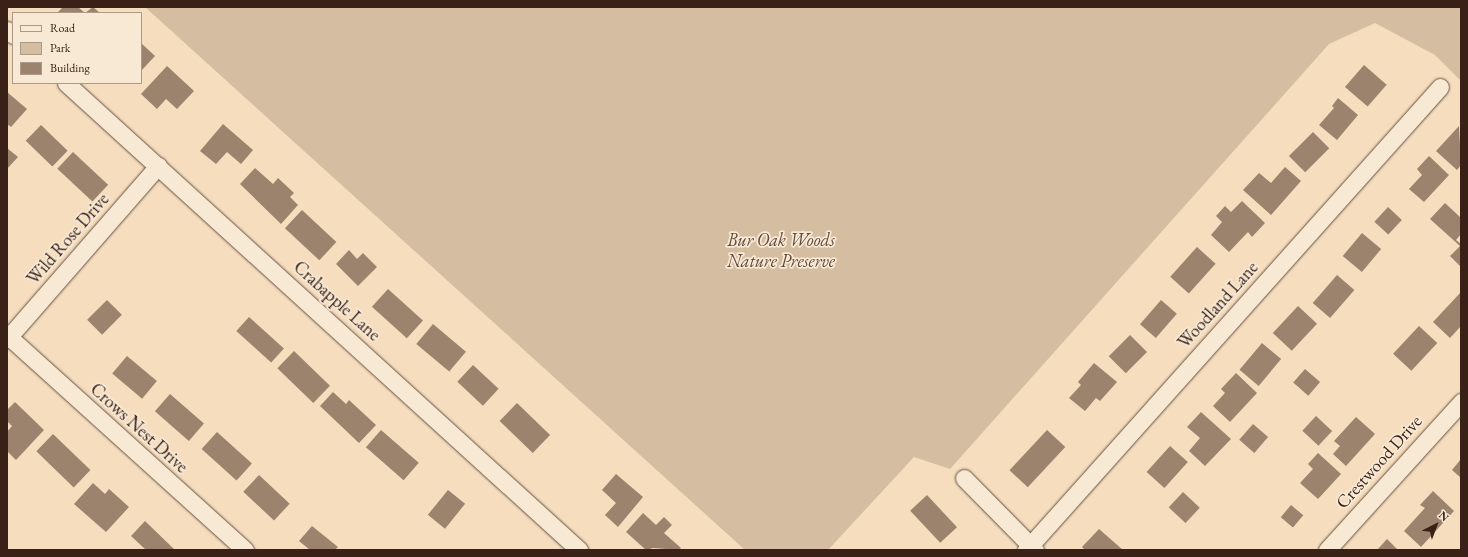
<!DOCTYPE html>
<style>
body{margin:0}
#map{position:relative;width:1468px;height:557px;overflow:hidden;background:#f5ddbe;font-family:"EB Garamond",serif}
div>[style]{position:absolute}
.green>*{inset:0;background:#d5bda2}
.building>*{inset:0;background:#9b836e;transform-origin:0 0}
.roads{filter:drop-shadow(0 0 1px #685041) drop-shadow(0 0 1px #685041)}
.street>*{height:17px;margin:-8.5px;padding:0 8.5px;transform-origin:8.5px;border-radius:8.5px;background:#f8e9d5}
span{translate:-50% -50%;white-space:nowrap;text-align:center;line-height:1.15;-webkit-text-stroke:3.5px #f8e9d5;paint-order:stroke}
.street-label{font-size:18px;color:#392117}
.park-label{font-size:18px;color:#60483a;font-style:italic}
.frame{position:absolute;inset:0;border:8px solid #392117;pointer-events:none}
.legend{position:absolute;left:12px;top:12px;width:130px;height:72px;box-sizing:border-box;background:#f8e9d5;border:1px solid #ac9989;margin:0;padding:5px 7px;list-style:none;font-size:12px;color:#392117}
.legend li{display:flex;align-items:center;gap:8px;height:20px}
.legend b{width:20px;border:1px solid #ac9989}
.north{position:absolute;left:1416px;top:505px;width:40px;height:40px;-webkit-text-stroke:3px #f8e9d5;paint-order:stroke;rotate:42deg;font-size:11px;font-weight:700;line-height:16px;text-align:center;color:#392117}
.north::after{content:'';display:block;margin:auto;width:14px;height:18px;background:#392117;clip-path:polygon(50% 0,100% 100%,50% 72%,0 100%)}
</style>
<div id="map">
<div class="green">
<div style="clip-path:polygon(145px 7px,1461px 7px,1461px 81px,1435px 55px,1375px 23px,1329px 44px,950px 469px,914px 457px,828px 550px,745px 550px)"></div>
</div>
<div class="building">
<div style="clip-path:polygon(63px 7px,78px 7px,85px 13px,93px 7px,100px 13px,57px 13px)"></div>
<div style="clip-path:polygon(141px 43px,155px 56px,141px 71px)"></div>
<div style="left:1364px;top:65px;width:30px;height:29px;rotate:41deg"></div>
<div style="clip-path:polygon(167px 66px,194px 91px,177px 109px,166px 99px,157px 109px,141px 94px)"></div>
<div style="clip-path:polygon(7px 92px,27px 109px,11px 127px,7px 124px)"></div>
<div style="clip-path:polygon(1338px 98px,1358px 115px,1337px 140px,1319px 125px,1334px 108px,1332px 106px)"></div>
<div style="clip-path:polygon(223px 124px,253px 150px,241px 164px,227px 152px,216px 164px,200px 151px)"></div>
<div style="left:41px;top:125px;width:37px;height:22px;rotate:44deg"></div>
<div style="clip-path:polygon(1459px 126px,1461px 165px,1457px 170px,1436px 151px)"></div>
<div style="left:1313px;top:132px;width:23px;height:34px;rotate:45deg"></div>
<div style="clip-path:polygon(7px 148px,18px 157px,7px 169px)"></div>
<div style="left:73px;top:152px;width:48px;height:23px;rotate:43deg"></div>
<div style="clip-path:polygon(1429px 156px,1449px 175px,1424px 202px,1409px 189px,1422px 175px,1417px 169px)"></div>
<div style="clip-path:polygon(1285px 167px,1301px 181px,1271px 215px,1243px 190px,1259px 173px,1271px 183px)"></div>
<div style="clip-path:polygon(255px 168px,273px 184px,278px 178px,294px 193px,290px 197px,298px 205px,281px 224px,240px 184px)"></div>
<div style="clip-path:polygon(1242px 201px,1265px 223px,1252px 237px,1248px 232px,1229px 252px,1211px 235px,1222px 222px,1216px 216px,1225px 206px,1231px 212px)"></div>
<div style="clip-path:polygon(1445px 203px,1461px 218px,1461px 234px,1456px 240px,1461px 244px,1461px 267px,1450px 256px,1460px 246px,1430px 219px)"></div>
<div style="left:1388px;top:207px;width:19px;height:20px;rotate:43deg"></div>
<div style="left:302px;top:210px;width:47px;height:25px;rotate:43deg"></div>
<div style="left:1362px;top:233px;width:25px;height:30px;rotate:40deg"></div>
<div style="left:1197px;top:247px;width:25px;height:40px;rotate:42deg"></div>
<div style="clip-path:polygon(349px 250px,357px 259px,363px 253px,377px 267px,358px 286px,336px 264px)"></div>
<div style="left:1337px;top:275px;width:23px;height:37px;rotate:41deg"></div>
<div style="left:388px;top:289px;width:47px;height:24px;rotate:42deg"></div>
<div style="clip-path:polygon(1461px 292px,1461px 326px,1450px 338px,1433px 322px)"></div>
<div style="left:107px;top:300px;width:21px;height:28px;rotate:45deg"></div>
<div style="left:1161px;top:300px;width:21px;height:32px;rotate:41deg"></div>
<div style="left:1298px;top:306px;width:26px;height:37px;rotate:43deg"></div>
<div style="left:249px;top:317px;width:47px;height:19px;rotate:42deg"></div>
<div style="left:433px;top:324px;width:43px;height:26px;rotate:40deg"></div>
<div style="left:1419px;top:326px;width:25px;height:38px;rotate:43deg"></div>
<div style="left:1130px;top:335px;width:24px;height:30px;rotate:45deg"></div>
<div style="left:1262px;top:343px;width:25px;height:35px;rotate:40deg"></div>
<div style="left:294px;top:351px;width:50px;height:24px;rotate:44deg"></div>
<div style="left:127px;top:356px;width:39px;height:23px;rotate:40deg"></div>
<div style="clip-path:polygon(1094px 363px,1117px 382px,1100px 401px,1096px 398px,1085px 411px,1069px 398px,1081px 385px,1078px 382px)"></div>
<div style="left:473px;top:365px;width:35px;height:23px;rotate:43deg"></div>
<div style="left:1305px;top:369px;width:20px;height:18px;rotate:41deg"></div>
<div style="clip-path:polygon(1236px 373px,1257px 393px,1230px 422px,1213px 406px,1225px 393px,1221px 389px)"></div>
<div style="clip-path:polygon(333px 392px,346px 404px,349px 400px,376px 425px,359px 443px,320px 406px)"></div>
<div style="left:170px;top:394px;width:45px;height:23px;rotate:41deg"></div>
<div style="clip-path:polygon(15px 402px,44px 430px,16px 460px,7px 451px,7px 432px,12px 426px,7px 421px,7px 410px)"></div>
<div style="left:517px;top:403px;width:46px;height:25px;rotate:44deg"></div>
<div style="clip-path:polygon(1201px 412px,1231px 439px,1205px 466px,1189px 451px,1200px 438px,1187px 427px)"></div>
<div style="left:1316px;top:416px;width:22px;height:20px;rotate:43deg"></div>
<div style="clip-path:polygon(1356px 417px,1375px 434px,1346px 466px,1333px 454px,1340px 446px,1334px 441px)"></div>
<div style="left:1253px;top:424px;width:20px;height:21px;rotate:41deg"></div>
<div style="left:381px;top:430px;width:50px;height:23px;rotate:41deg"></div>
<div style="left:1047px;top:430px;width:25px;height:55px;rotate:43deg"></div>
<div style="left:217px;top:432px;width:47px;height:23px;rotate:42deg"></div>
<div style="left:53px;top:434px;width:52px;height:24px;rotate:44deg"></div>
<div style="left:1170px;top:446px;width:24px;height:35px;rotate:42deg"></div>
<div style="clip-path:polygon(1318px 453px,1341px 474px,1318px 499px,1300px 483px,1313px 469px,1308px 464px)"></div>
<div style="clip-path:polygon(1461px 459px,1461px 478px,1452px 470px)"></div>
<div style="clip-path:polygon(616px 474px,643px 497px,618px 527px,605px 515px,616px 503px,602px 490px)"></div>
<div style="left:259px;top:475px;width:42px;height:23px;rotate:43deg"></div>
<div style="clip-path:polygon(93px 483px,105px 494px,109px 489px,129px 507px,106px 532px,74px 504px)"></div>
<div style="left:448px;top:490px;width:22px;height:32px;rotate:39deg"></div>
<div style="clip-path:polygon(1433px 491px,1454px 511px,1421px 547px,1404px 531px,1425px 508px,1420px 505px)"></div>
<div style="left:1183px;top:492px;width:23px;height:21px;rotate:43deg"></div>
<div style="left:927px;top:495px;width:44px;height:23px;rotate:47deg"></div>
<div style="left:1291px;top:505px;width:16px;height:16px;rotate:40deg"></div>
<div style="clip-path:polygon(643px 513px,656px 525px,664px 517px,672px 525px,664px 533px,681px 548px,679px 550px,653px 548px,646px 550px,626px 532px)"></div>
<div style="clip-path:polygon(145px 521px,175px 550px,146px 550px,131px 536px)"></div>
<div style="clip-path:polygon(312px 526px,338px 547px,335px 550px,310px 550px,299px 541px)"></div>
<div style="clip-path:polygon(1099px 529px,1123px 550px,1085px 550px,1082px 547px)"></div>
<div style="clip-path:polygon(1387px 539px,1398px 550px,1377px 550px)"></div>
</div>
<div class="roads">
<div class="street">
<div style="left:7px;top:30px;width:8px;rotate:40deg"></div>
<div style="left:66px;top:83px;width:694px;rotate:42.31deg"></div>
<div style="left:7px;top:335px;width:321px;rotate:42.1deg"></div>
<div style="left:7px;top:339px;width:230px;rotate:-48.9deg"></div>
<div style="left:964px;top:478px;width:101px;rotate:45.4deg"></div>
<div style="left:1026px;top:550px;width:621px;rotate:-48.2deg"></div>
<div style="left:1327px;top:550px;width:200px;rotate:-47.8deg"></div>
</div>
</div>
<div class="street-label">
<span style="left:68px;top:239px;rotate:-49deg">Wild Rose Drive</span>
<span style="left:337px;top:301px;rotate:42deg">Crabapple Lane</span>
<span style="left:1218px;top:305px;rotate:-48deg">Woodland Lane</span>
<span style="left:139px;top:428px;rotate:42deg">Crows Nest Drive</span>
<span style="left:1379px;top:462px;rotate:-48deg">Crestwood Drive</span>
</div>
<div class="park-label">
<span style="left:781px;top:251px">Bur Oak Woods<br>Nature Preserve</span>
</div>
<div class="frame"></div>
<ul class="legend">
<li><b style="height:5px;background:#f8e9d5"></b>Road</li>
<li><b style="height:11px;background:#d5bda2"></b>Park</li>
<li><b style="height:11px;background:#9b836e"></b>Building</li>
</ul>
<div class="north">N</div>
</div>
